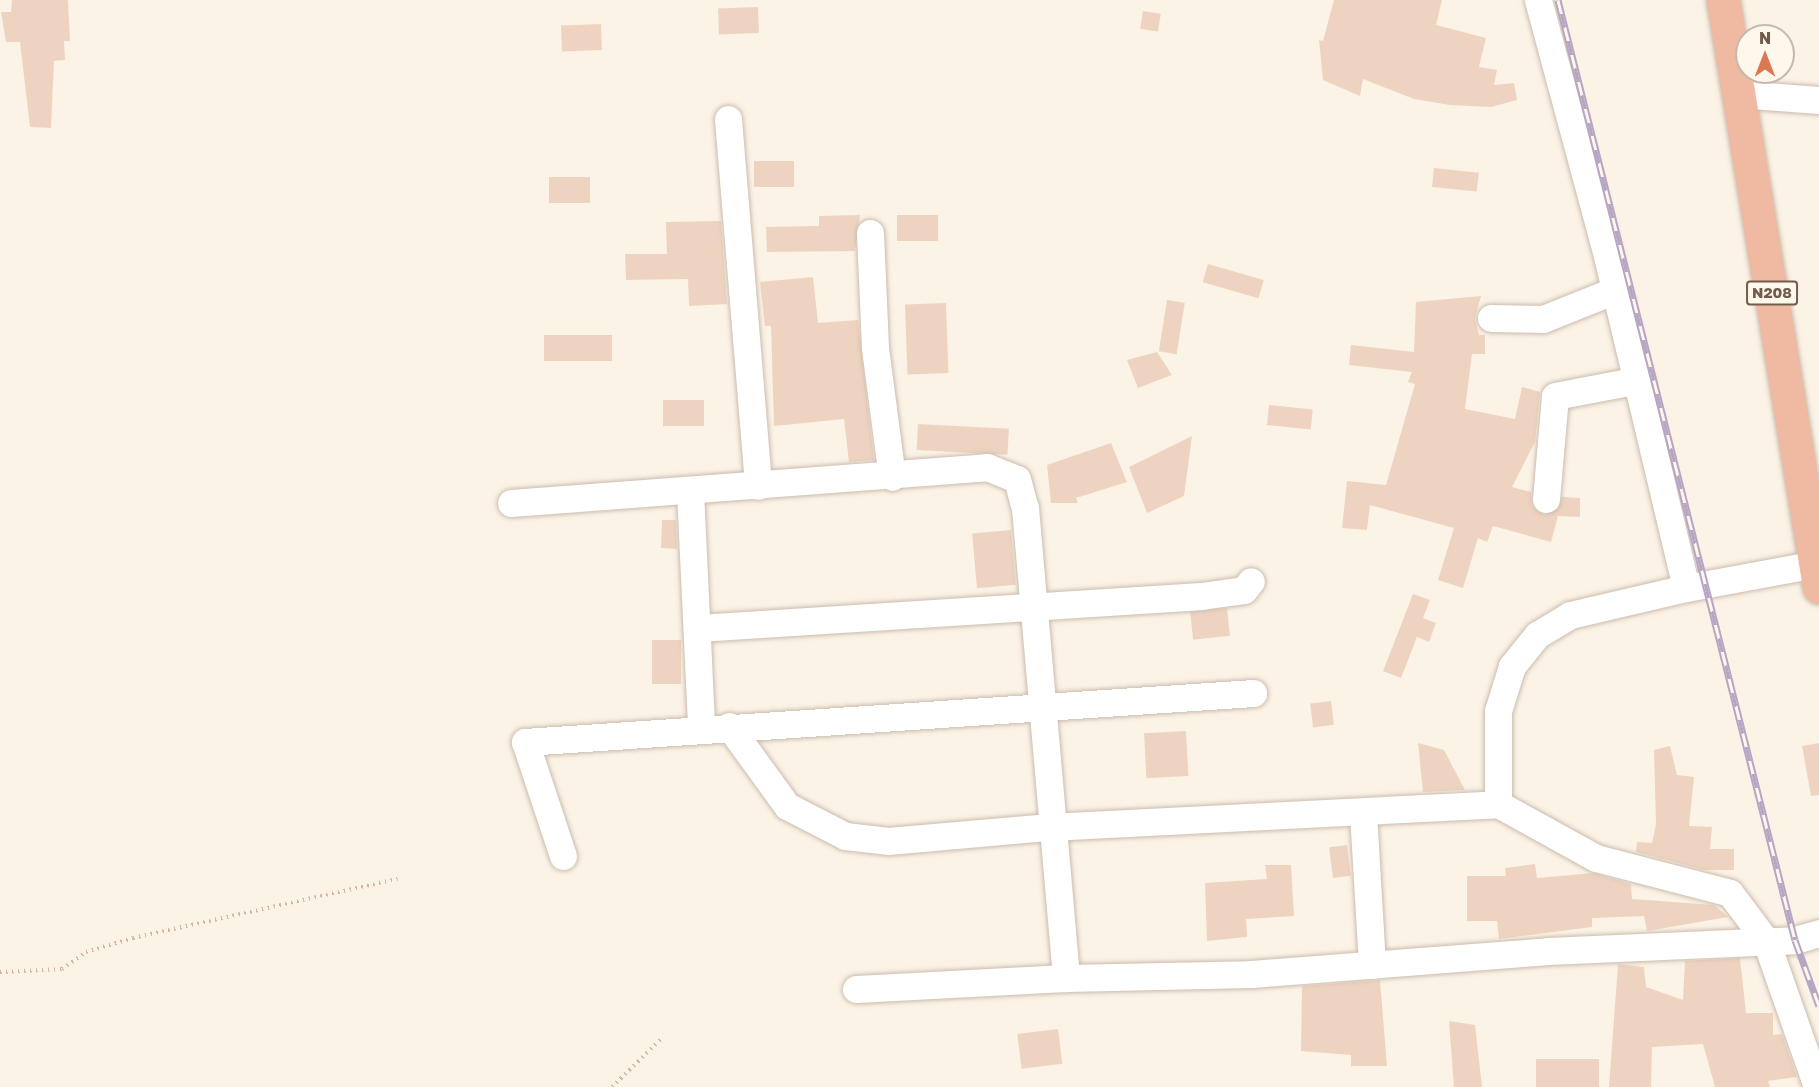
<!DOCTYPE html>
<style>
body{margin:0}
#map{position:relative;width:1819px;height:1087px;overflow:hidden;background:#fbf3e6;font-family:"Golos Text",sans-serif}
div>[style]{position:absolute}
.building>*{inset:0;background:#eed4c0;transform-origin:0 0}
.path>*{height:4px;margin-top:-2px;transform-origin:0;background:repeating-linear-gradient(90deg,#d3b7a3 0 1.5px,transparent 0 6px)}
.roads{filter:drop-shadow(0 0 2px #ccbcad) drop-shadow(0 0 2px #ccbcad)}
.minor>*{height:27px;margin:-13.5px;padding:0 13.5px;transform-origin:13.5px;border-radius:13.5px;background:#fff}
.highway>*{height:33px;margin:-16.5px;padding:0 16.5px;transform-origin:16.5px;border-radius:16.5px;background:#f0b9a2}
.rail>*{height:7px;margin-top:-3.5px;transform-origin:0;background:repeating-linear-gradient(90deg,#fef7ec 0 14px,#b7a5c4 0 28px);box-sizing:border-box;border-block:2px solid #b7a5c4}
span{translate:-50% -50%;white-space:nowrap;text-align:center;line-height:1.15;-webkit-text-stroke:4.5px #fef7ec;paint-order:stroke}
.shield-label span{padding:2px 4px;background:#fef7ec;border:2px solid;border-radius:4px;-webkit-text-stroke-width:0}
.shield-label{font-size:15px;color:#725b4d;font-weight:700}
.north{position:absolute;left:1735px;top:24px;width:60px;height:60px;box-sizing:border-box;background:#fef7ec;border:2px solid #c6b9ac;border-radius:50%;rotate:0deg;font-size:16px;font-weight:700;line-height:24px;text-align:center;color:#725b4d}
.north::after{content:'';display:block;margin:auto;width:21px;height:27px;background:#dc7754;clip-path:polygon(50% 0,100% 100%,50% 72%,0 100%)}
</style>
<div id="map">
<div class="building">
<div style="clip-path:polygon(12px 0,68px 0,70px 41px,64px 41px,65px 60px,54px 61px,51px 128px,30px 127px,20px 42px,6px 42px,1px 12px,11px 12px)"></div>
<div style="clip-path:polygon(1334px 0,1442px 0,1436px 25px,1486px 38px,1479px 67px,1497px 70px,1494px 85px,1514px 83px,1517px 100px,1491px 107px,1450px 105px,1414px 99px,1363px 79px,1360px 96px,1323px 80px,1319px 40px,1323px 41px)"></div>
<div style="left:758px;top:7px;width:26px;height:40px;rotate:88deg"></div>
<div style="left:1143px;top:11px;width:18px;height:18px;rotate:9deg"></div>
<div style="left:601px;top:24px;width:26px;height:40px;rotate:88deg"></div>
<div style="left:754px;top:161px;width:40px;height:26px"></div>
<div style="left:1434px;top:168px;width:45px;height:19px;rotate:6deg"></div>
<div style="left:549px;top:177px;width:41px;height:26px"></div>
<div style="clip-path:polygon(860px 215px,855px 251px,767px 252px,766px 227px,819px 226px,819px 216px)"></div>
<div style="left:897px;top:215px;width:41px;height:26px"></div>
<div style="clip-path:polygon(721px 221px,727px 304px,689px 306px,688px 279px,626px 280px,625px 254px,667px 254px,666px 222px)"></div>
<div style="left:1208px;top:264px;width:58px;height:19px;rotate:16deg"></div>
<div style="clip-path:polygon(813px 277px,818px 323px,858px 320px,874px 460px,849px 462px,844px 419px,774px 426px,771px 326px,765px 326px,760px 282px)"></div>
<div style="clip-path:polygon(1481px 296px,1475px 318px,1479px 335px,1485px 335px,1485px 354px,1472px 354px,1465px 409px,1515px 419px,1522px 387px,1540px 392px,1535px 442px,1512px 487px,1531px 492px,1532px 506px,1544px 515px,1558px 508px,1562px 497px,1580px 498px,1580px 517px,1558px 516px,1551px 542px,1493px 526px,1487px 542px,1478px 538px,1463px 588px,1438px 580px,1454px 528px,1370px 505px,1367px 530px,1342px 528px,1347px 481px,1386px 485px,1415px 384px,1408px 382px,1412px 372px,1349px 365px,1351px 345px,1414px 352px,1416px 302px)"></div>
<div style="left:1167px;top:300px;width:18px;height:52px;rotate:9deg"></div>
<div style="left:946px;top:303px;width:70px;height:41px;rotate:88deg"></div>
<div style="left:612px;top:335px;width:26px;height:68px;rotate:90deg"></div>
<div style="clip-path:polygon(1157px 352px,1172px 375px,1138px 388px,1127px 360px)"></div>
<div style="left:704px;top:400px;width:26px;height:41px;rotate:90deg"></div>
<div style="left:1269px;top:405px;width:44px;height:20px;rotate:6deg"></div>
<div style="left:918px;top:424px;width:91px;height:26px;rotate:3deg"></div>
<div style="clip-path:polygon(1192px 436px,1184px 496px,1147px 513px,1129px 467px)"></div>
<div style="clip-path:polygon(1111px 443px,1127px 482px,1076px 498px,1078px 503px,1051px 503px,1047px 465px)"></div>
<div style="clip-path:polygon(662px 520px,676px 520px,677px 549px,661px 548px)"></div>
<div style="left:1011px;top:530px;width:55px;height:39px;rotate:85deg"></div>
<div style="clip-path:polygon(1413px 594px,1430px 600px,1423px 618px,1436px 623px,1429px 642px,1417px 637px,1401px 678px,1383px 671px)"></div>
<div style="left:1227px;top:608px;width:28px;height:37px;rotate:84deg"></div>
<div style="left:652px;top:640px;width:29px;height:44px"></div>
<div style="left:1331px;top:701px;width:24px;height:21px;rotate:83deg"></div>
<div style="left:1186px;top:731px;width:45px;height:42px;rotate:87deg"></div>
<div style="clip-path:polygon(1418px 743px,1444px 750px,1465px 790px,1423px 792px)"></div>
<div style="clip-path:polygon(1819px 743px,1819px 795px,1811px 796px,1802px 746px)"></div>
<div style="clip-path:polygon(1670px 746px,1677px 775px,1694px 777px,1689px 826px,1712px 827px,1710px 849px,1734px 849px,1734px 870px,1704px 870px,1636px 852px,1637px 842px,1652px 843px,1656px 824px,1654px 750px)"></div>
<div style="left:1347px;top:845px;width:31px;height:18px;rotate:83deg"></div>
<div style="clip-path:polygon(1535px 864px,1537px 878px,1593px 873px,1631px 884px,1632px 899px,1714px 905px,1728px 917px,1647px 931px,1644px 916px,1592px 918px,1592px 927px,1499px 939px,1497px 921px,1467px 921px,1467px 876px,1506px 876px,1505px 868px)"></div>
<div style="clip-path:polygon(1265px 865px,1291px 865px,1294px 916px,1246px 919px,1247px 937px,1207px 941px,1205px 883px,1267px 879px)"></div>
<div style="clip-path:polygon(1740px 958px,1746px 1013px,1773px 1013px,1773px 1035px,1782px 1034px,1797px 1077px,1768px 1081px,1770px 1087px,1715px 1087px,1703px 1044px,1652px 1047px,1651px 1087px,1609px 1087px,1618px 964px,1644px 967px,1646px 987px,1683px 1000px,1685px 961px)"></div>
<div style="clip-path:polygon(1380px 980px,1387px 1066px,1351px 1066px,1351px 1055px,1301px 1051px,1302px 986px)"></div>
<div style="clip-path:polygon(1449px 1021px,1475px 1025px,1482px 1087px,1454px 1087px)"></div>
<div style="left:1058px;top:1029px;width:35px;height:41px;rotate:83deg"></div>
<div style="left:1536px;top:1059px;width:63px;height:28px"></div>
</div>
<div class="path">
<div style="left:0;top:972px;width:62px;rotate:-2.8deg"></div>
<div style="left:62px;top:969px;width:29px;rotate:-35deg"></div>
<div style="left:86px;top:952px;width:49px;rotate:-16.6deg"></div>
<div style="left:133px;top:938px;width:271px;rotate:-12.6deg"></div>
<div style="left:612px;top:1087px;width:71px;rotate:-44.4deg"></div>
</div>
<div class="roads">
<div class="minor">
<div style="left:1538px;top:0;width:265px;rotate:74.9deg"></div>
<div style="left:1607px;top:256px;width:341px;rotate:76.6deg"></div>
<div style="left:1686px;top:588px;width:131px;rotate:-10.5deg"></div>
<div style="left:1738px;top:94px;width:81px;rotate:4.2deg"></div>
<div style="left:728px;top:119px;width:368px;rotate:85.3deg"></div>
<div style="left:870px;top:233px;width:115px;rotate:87.5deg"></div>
<div style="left:875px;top:348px;width:130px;rotate:82.5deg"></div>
<div style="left:1491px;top:318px;width:52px;rotate:1.1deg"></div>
<div style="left:1543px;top:319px;width:78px;rotate:-21.9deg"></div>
<div style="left:690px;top:491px;width:237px;rotate:87.3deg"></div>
<div style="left:1546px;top:499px;width:103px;rotate:-85deg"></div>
<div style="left:1555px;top:396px;width:86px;rotate:-10.8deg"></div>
<div style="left:511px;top:503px;width:477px;rotate:-4.3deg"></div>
<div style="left:987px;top:467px;width:32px;rotate:22deg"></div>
<div style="left:1017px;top:479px;width:30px;rotate:75deg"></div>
<div style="left:1025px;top:508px;width:472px;rotate:85deg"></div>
<div style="left:1066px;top:978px;width:185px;rotate:-1.2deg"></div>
<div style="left:1251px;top:974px;width:298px;rotate:-4.4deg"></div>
<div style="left:1548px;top:951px;width:247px;rotate:-2.5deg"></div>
<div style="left:1795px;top:940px;width:25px;rotate:-16deg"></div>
<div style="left:698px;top:628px;width:504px;rotate:-3.64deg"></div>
<div style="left:1201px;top:596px;width:43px;rotate:-7.9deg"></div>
<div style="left:1244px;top:590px;width:11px;rotate:-52deg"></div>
<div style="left:729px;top:726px;width:99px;rotate:54.1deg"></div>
<div style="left:787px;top:806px;width:65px;rotate:27.3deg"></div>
<div style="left:845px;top:836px;width:43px;rotate:6.6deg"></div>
<div style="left:888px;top:841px;width:162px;rotate:-5deg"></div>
<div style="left:1049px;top:827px;width:450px;rotate:-2.9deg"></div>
<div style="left:1498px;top:804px;width:112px;rotate:28.9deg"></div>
<div style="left:1596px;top:858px;width:138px;rotate:14.6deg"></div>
<div style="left:1730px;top:893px;width:60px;rotate:53.1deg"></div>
<div style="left:1766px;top:941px;width:155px;rotate:70.7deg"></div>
<div style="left:1498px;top:804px;width:93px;rotate:-90deg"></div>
<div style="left:1498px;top:711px;width:47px;rotate:-72.7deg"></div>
<div style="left:1512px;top:666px;width:40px;rotate:-51deg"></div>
<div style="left:1537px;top:635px;width:39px;rotate:-31deg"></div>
<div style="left:1570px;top:615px;width:119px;rotate:-13.1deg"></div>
<div style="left:1363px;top:813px;width:152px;rotate:86.6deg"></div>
<div style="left:563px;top:856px;width:120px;rotate:-108.4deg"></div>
<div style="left:525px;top:742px;width:730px;rotate:-3.85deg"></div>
<div style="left:856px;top:989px;width:210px;rotate:-3deg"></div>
</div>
<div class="highway">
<div style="left:1723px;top:0;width:595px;rotate:80.71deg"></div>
</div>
</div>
<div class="rail">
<div style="left:1558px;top:0;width:969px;rotate:75.85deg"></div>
<div style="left:1795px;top:940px;width:70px;rotate:70deg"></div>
</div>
<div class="shield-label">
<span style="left:1772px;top:293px">N208</span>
</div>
<div class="north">N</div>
</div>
